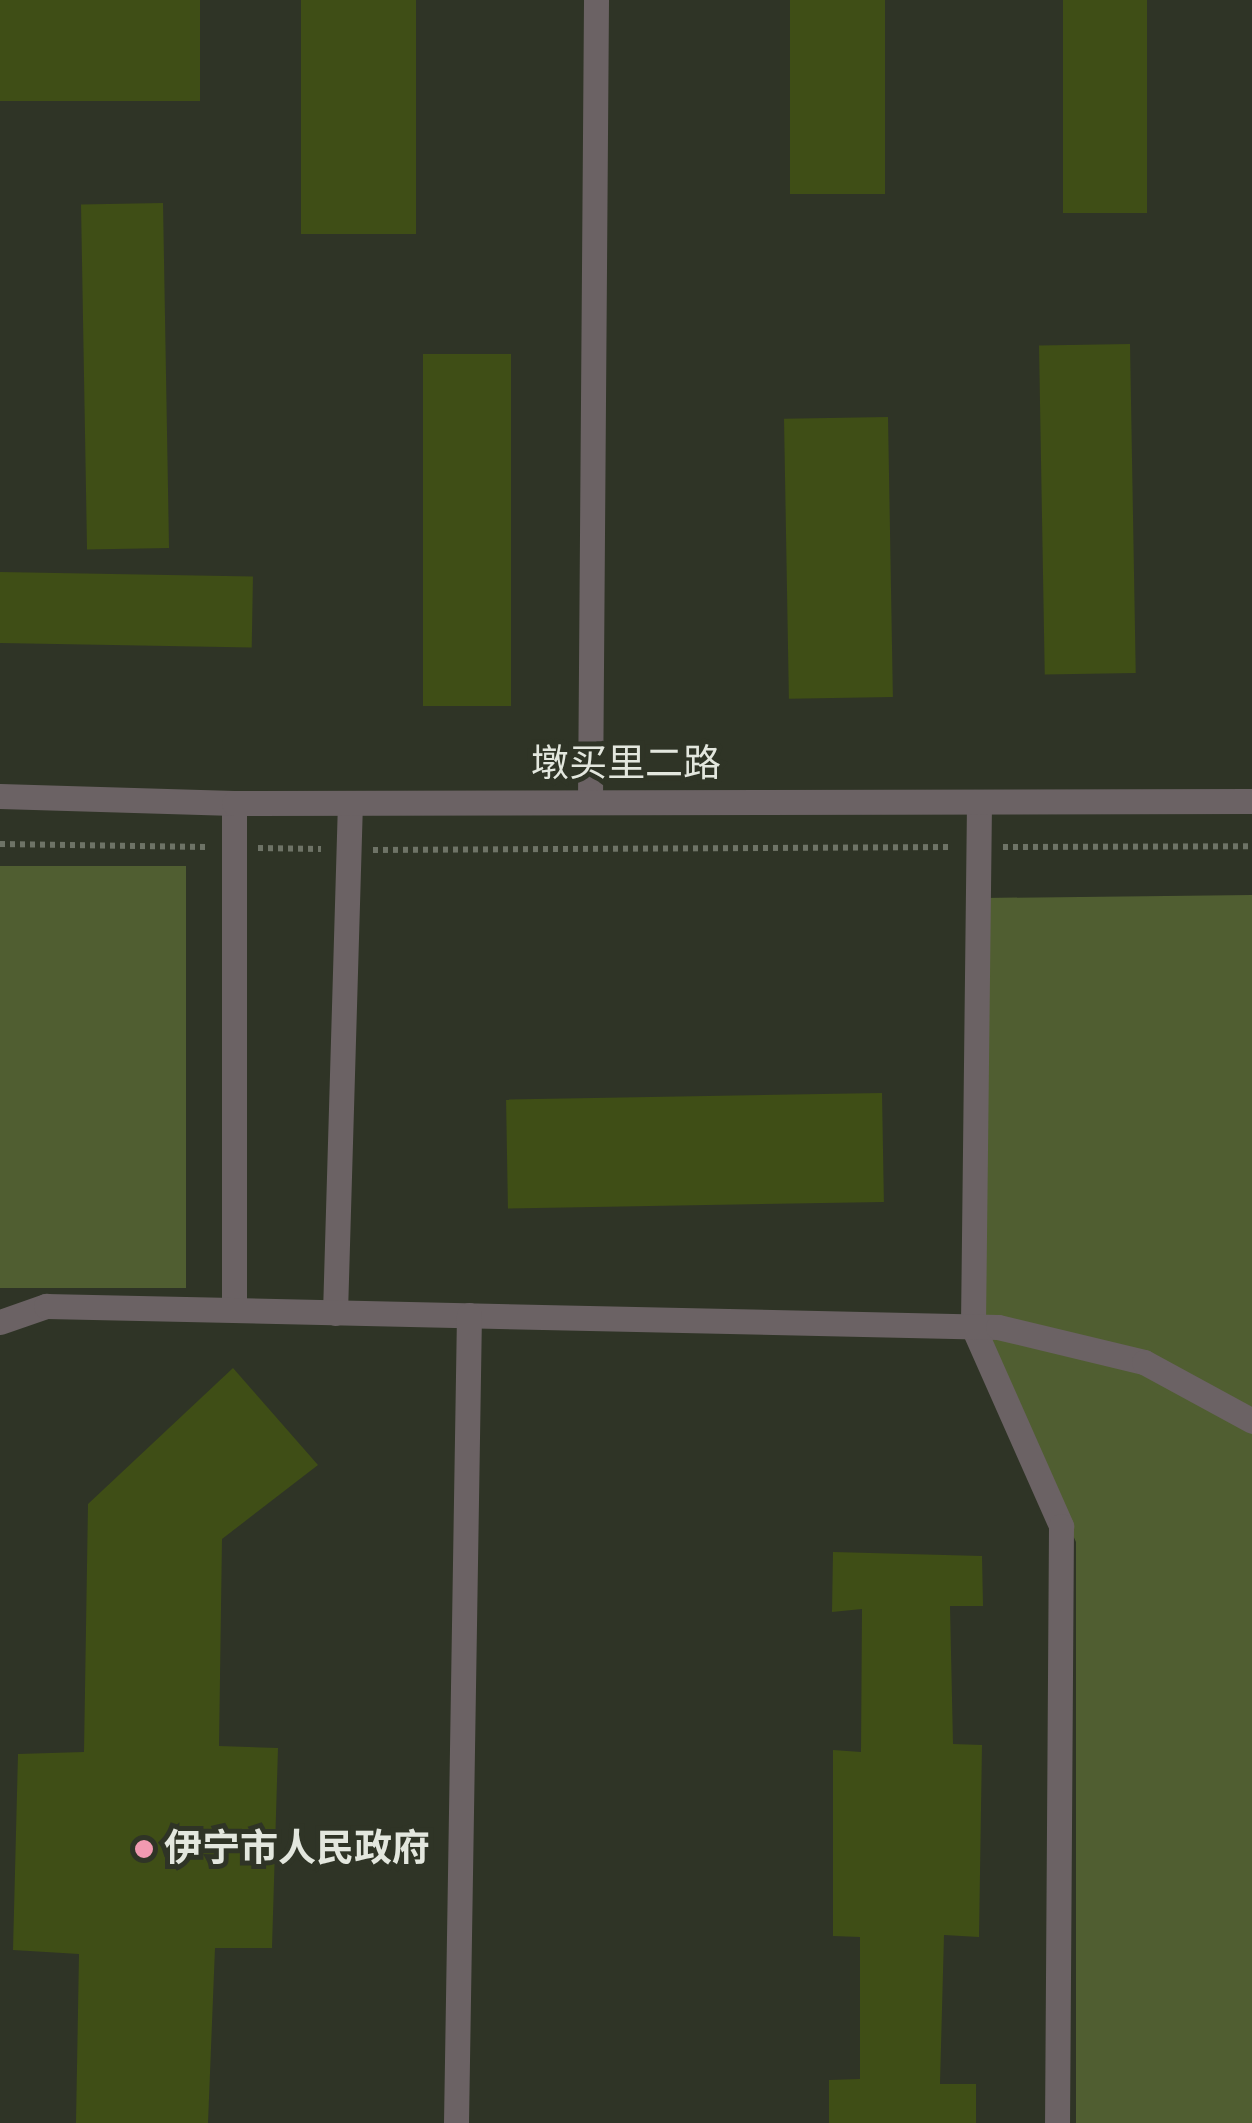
<!DOCTYPE html>
<meta charset="utf-8">
<style>
body{margin:0}
#map{position:relative;width:1252px;height:2123px;overflow:hidden;background:#2f3426;font-family:Figtree,"Noto Sans SC",sans-serif}
div>[style]{position:absolute}
.green>*{inset:0;background:#505e31;transform-origin:0 0}
.building>*{inset:0;background:#3f4e16;transform-origin:0 0}
.path>*{height:6px;margin-top:-3px;transform-origin:0;background:repeating-linear-gradient(90deg,#6e7366 0 5px,transparent 0 10px)}
.minor>*{height:25px;margin:-12.5px;padding:0 12.5px;transform-origin:12.5px;border-radius:12.5px;background:#6b6264}
.tertiary>*{height:25px;margin:-12.5px;padding:0 12.5px;transform-origin:12.5px;border-radius:12.5px;background:#6b6264}
.dots>*{width:28px;height:28px;translate:-50% -50%;box-sizing:border-box;border:5px solid #2f3426;border-radius:50%}
span{translate:-50% -50%;white-space:nowrap;text-align:center;line-height:1.15;-webkit-text-stroke:10px #2f3426;paint-order:stroke}
.street-label{font-size:38px;color:#e3e7de}
.poi-label{font-size:38px;color:#e3e7de;font-weight:700}
.left{translate:0 -50%;text-align:left}
</style>
<div id="map">
<div class="green">
<div style="left:0;top:866px;width:186px;height:422px"></div>
<div style="clip-path:polygon(1252px 895px,1252px 2123px,1076px 2123px,1076px 1542px,971px 1306px,984px 898px)"></div>
</div>
<div class="building">
<div style="left:0;top:0;width:200px;height:101px"></div>
<div style="left:301px;top:0;width:115px;height:234px"></div>
<div style="left:790px;top:0;width:95px;height:194px"></div>
<div style="left:1063px;top:0;width:84px;height:213px"></div>
<div style="left:163px;top:203px;width:345px;height:82px;rotate:89deg"></div>
<div style="left:1130px;top:344px;width:329px;height:91px;rotate:89deg"></div>
<div style="left:423px;top:354px;width:88px;height:352px"></div>
<div style="left:888px;top:417px;width:280px;height:104px;rotate:89deg"></div>
<div style="left:0;top:572px;width:253px;height:71px;rotate:1deg"></div>
<div style="left:882px;top:1093px;width:109px;height:376px;rotate:89deg"></div>
<div style="clip-path:polygon(233px 1368px,318px 1465px,222px 1539px,219px 1746px,278px 1748px,272px 1948px,215px 1948px,208px 2123px,76px 2123px,79px 1954px,13px 1950px,18px 1754px,84px 1752px,88px 1504px)"></div>
<div style="clip-path:polygon(833px 1552px,982px 1556px,983px 1606px,950px 1606px,953px 1744px,982px 1745px,979px 1937px,944px 1935px,940px 2084px,976px 2084px,976px 2123px,829px 2123px,829px 2080px,860px 2079px,860px 1937px,833px 1936px,833px 1750px,861px 1752px,862px 1609px,832px 1612px)"></div>
</div>
<div class="path">
<div style="left:0;top:844px;width:206px;rotate:0.8deg"></div>
<div style="left:1003px;top:847px;width:249px;rotate:-0.2deg"></div>
<div style="left:258px;top:848px;width:63px;rotate:0.9deg"></div>
<div style="left:373px;top:850px;width:578px;rotate:-0.3deg"></div>
</div>
<div class="minor">
<div style="left:590px;top:801px;width:801px;rotate:-89.57deg"></div>
<div style="left:234px;top:803px;width:507px;rotate:90deg"></div>
<div style="left:979px;top:803px;width:524px;rotate:90.66deg"></div>
<div style="left:973px;top:1327px;width:218px;rotate:66.1deg"></div>
<div style="left:1061px;top:1526px;width:597px;rotate:90.38deg"></div>
<div style="left:335px;top:1313px;width:510px;rotate:-88.32deg"></div>
<div style="left:0;top:1322px;width:49px;rotate:-19.2deg"></div>
<div style="left:46px;top:1306px;width:952px;rotate:1.26deg"></div>
<div style="left:998px;top:1327px;width:150px;rotate:13.5deg"></div>
<div style="left:1144px;top:1362px;width:123px;rotate:28.6deg"></div>
<div style="left:456px;top:2123px;width:808px;rotate:-89.08deg"></div>
</div>
<div class="tertiary">
<div style="left:0;top:796px;width:234px;rotate:1.7deg"></div>
<div style="left:234px;top:803px;width:1018px;rotate:-0.11deg"></div>
</div>
<div class="dots">
<div style="left:144px;top:1849px;background:#f19ab1"></div>
</div>
<div class="street-label">
<span style="left:626px;top:764px">墩买里二路</span>
</div>
<div class="poi-label">
<span class="left" style="left:164px;top:1849px">伊宁市人民政府</span>
</div>
</div>
